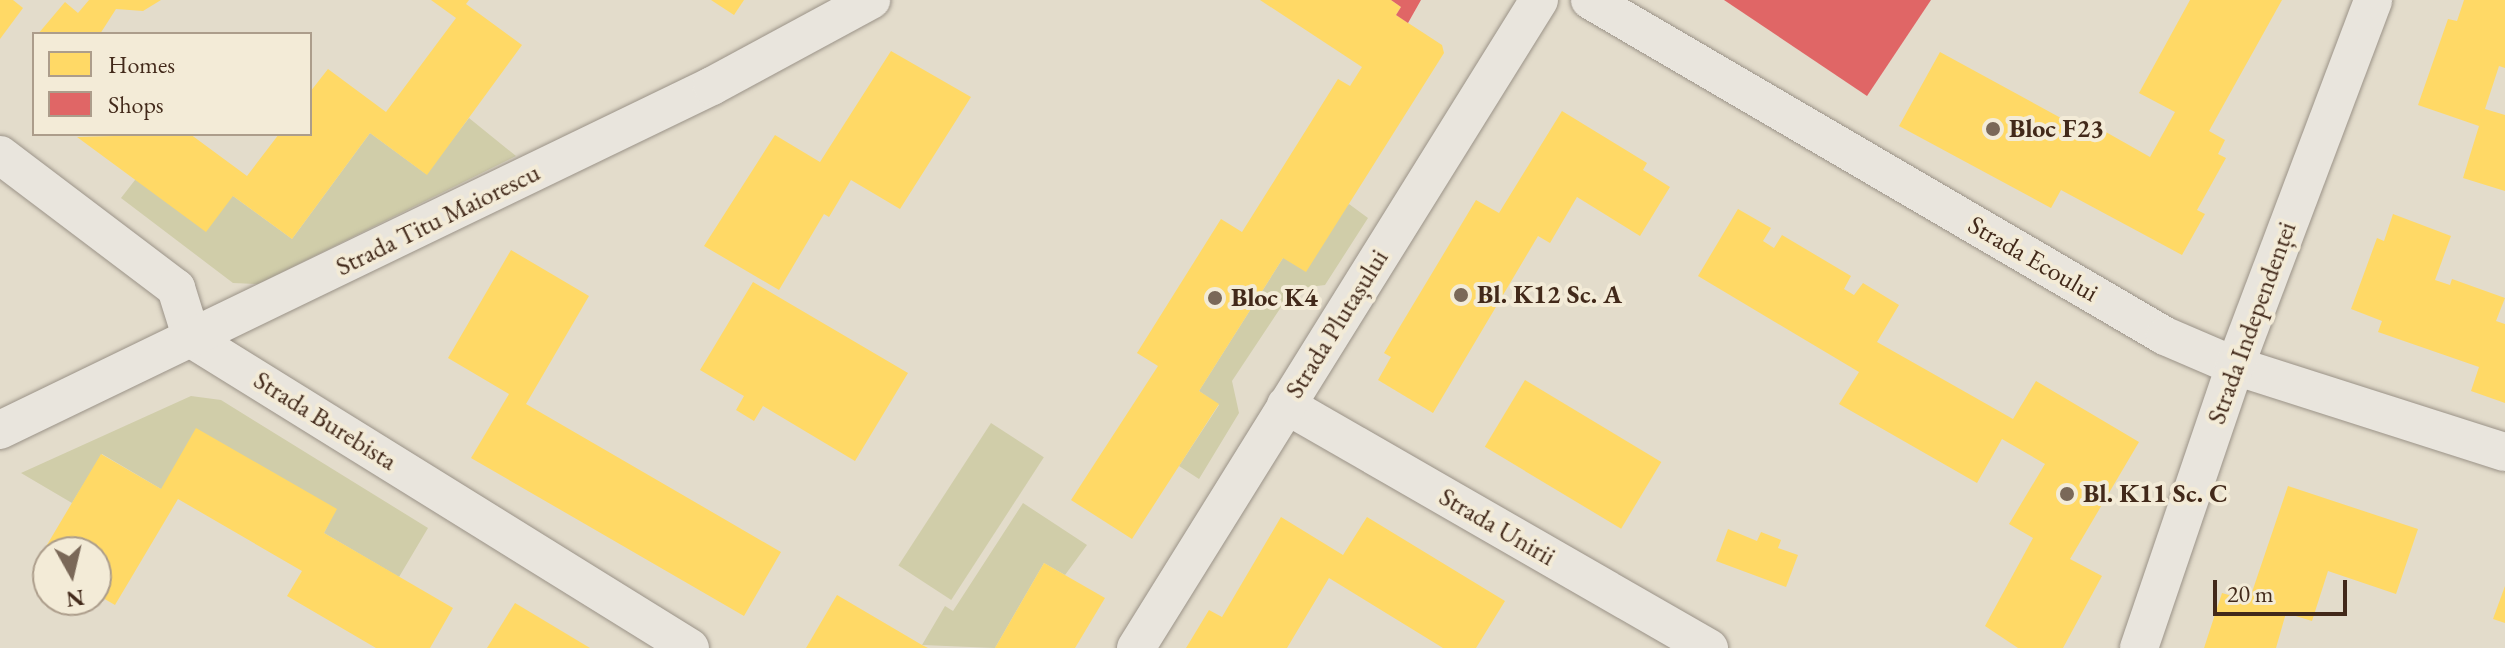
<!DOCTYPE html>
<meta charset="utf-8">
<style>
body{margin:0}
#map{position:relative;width:2505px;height:648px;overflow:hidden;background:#e3dccb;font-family:"EB Garamond",serif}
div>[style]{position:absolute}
.green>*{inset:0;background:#d0cda9;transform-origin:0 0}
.homes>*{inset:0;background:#ffd966;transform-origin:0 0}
.shops>*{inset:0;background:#e06666}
.roads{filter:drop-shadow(0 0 2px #9b9388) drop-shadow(0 0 2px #9b9388)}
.minor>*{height:38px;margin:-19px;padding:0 19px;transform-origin:19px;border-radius:19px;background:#e9e5dd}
.dots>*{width:22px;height:22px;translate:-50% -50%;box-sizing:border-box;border:4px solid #f3ebd7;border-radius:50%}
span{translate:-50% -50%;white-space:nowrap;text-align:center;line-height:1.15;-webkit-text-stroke:8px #f3ebd7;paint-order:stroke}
.poi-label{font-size:26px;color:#42291a;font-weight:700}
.left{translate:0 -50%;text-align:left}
.street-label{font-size:26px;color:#42291a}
.legend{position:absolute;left:32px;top:32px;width:280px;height:104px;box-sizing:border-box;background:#f3ebd7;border:2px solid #ac9d8b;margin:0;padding:10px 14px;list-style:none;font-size:24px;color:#42291a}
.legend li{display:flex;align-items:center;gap:16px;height:40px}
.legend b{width:40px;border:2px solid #ac9d8b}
.north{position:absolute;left:32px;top:536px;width:80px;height:80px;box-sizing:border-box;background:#f3ebd7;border:2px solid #ac9d8b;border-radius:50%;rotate:172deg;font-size:22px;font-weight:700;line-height:32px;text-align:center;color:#42291a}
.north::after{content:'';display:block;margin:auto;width:28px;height:36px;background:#7a6858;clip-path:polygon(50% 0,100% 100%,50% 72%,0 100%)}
.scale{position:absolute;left:2213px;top:580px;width:134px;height:36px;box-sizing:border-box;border:4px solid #42291a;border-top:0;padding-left:10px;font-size:24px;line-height:28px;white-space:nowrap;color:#42291a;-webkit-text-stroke:6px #f3ebd7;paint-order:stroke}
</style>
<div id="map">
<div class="green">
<div style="clip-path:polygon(469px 118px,516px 156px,258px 284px,233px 283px,121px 198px,135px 180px,233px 196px,292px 239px,370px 133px,426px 174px)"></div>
<div style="clip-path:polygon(1349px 204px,1368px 218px,1325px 285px,1293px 289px,1232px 381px,1239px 413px,1199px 479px,1179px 466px,1219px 405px,1199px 391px,1283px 258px)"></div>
<div style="clip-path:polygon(191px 396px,221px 400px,428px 528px,399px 577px,324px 533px,336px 509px,161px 489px,102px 454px,72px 503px,21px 473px)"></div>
<div style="left:991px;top:423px;width:63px;height:170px;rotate:33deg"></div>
<div style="clip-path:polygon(1023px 503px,1087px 545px,1065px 575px,1044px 563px,995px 648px,922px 645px,945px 606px,953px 611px)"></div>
</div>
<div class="homes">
<div style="clip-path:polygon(0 0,13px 0,23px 8px,0 39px)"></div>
<div style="clip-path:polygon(89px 0,161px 0,143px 11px,116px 9px,100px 34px,38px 34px,65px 2px,78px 13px)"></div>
<div style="clip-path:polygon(431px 0,469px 0,466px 4px,522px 45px,427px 175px,370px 133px,292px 239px,233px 196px,206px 232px,77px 137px,190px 134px,247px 176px,279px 134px,310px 134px,310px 92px,328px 69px,386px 112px,456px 18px)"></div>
<div style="clip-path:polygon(711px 0,744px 0,734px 15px)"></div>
<div style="clip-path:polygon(1260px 0,1391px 0,1401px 7px,1396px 15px,1442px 45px,1444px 53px,1306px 272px,1283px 258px,1199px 391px,1219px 404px,1132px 539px,1071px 500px,1158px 366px,1137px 353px,1221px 219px,1242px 232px,1338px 79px,1350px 86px,1362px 67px)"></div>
<div style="clip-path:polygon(2190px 0,2282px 0,2209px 131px,2225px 140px,2218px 154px,2226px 158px,2197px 210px,2205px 214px,2182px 255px,2061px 190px,2051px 208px,1899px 126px,1940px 52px,2092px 135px,2097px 127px,2150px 157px,2175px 112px,2139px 93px)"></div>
<div style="clip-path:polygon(2464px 0,2505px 0,2505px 68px,2499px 66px,2485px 109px,2505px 115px,2505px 191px,2463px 178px,2479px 126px,2418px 105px,2448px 19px,2457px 21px)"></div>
<div style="clip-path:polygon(891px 51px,971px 97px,900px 209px,851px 180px,829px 217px,824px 214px,779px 290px,704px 246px,775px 135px,820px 162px)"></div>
<div style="clip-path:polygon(1562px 111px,1647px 163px,1643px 170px,1670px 187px,1640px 236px,1577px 197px,1550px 243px,1538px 236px,1433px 413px,1378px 380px,1391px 357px,1384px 353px,1476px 200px,1499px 213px)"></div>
<div style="clip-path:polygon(1738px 209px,1771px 228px,1763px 241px,1774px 248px,1782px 235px,1851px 276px,1844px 289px,1854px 295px,1863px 283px,1899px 305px,1877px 342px,2013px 419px,2036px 381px,2139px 442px,2070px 559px,2102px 576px,2063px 648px,2018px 648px,1985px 626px,2033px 538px,2009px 524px,2045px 464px,2002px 439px,1977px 483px,1839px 404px,1859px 372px,1698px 276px)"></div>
<div style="clip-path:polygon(2393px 214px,2451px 236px,2435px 280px,2450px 285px,2452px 279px,2505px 298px,2496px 321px,2505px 324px,2505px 403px,2471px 391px,2479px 367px,2378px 332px,2382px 321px,2351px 309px,2377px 238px,2384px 241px)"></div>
<div style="clip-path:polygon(511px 250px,589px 296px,526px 404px,781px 552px,744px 616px,471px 458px,509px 394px,448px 358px)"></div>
<div style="clip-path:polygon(753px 282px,908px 373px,855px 461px,763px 406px,754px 421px,736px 410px,744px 396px,700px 370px)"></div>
<div style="left:1525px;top:380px;width:159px;height:78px;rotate:31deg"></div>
<div style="clip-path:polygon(196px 428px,337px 509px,324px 533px,453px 608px,430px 648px,376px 648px,287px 596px,302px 571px,178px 499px,115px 605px,96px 594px,96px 552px,48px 552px,48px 566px,38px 560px,101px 454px,161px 489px)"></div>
<div style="clip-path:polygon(2288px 486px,2418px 529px,2396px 594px,2328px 571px,2312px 621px,2286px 613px,2276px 648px,2204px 648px,2222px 593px,2249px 601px)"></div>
<div style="clip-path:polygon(1281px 517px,1343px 555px,1367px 517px,1505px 601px,1476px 648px,1443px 648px,1329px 578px,1287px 648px,1186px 648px,1209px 610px,1222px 617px)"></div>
<div style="clip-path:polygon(1728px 529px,1757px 541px,1761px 532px,1781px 540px,1778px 548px,1798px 555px,1786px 587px,1716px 561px)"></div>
<div style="clip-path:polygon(1044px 563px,1105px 598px,1075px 648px,995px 648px)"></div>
<div style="clip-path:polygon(2505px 586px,2505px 623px,2493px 619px)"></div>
<div style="clip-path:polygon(837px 595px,922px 645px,928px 648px,806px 648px)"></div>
<div style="clip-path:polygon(515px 603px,590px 648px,487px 648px)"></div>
</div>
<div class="shops">
<div style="clip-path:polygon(1391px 0,1421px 0,1408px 23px,1396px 15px,1401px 7px)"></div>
<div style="clip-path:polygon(1724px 0,1931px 0,1867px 96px)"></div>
</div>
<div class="roads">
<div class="minor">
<div style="left:1590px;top:0;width:666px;rotate:30.3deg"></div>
<div style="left:2165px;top:336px;width:76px;rotate:23.2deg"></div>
<div style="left:2235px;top:366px;width:283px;rotate:17.7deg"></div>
<div style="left:0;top:155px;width:221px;rotate:37.1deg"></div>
<div style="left:176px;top:288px;width:53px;rotate:72.6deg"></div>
<div style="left:192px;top:339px;width:586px;rotate:31.82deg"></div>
<div style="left:1286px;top:405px;width:488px;rotate:29.9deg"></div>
<div style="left:0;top:430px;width:791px;rotate:-25.79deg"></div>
<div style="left:712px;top:86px;width:181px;rotate:-28.4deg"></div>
<div style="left:1136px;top:648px;width:763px;rotate:-58.12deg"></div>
<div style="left:2139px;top:648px;width:298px;rotate:-71.2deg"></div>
<div style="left:2235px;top:366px;width:391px;rotate:-69.3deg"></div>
</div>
</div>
<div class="dots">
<div style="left:1993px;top:129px;background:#7a6858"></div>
<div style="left:1461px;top:295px;background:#7a6858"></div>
<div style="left:1215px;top:298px;background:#7a6858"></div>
<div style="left:2067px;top:494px;background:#7a6858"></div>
</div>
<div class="poi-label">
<span class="left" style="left:2009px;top:129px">Bloc F23</span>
<span class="left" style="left:1477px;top:295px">Bl. K12 Sc. A</span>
<span class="left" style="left:1231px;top:298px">Bloc K4</span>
<span class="left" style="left:2083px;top:494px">Bl. K11 Sc. C</span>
</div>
<div class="street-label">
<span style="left:438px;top:220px;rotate:-26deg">Strada Titu Maiorescu</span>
<span style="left:2033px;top:259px;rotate:30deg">Strada Ecoului</span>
<span style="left:2252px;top:323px;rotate:-70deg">Strada Independenței</span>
<span style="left:1337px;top:324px;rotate:-58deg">Strada Plutașului</span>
<span style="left:325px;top:421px;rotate:32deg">Strada Burebista</span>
<span style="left:1497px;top:527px;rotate:30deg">Strada Unirii</span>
</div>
<ul class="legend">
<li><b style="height:22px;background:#ffd966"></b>Homes</li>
<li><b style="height:22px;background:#e06666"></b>Shops</li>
</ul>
<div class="north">N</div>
<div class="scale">20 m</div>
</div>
